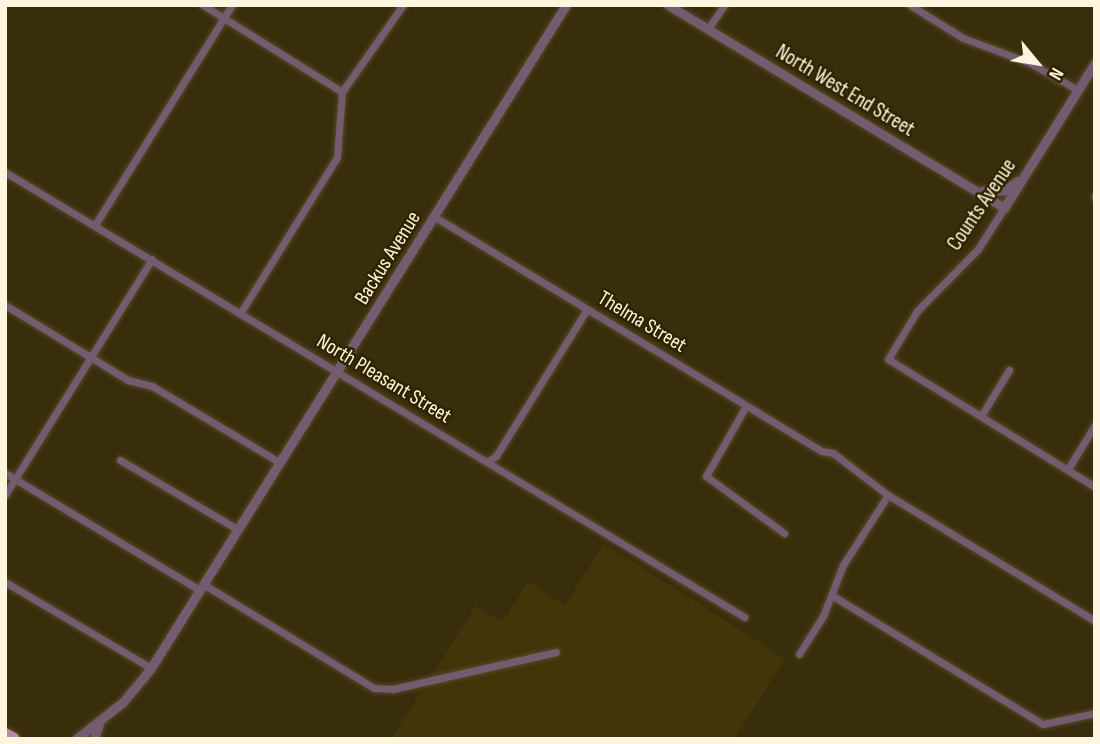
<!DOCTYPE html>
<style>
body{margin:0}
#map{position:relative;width:1100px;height:744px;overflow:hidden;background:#382e0b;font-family:"Sofia Sans Condensed",sans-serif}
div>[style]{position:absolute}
.built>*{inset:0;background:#413509}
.roads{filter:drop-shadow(0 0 2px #544a28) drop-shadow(0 0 2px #544a28)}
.minor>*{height:7px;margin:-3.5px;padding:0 3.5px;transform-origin:3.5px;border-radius:3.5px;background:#755b70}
.tertiary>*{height:9px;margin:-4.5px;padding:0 4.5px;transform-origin:4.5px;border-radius:4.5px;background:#755b70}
.primary>*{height:12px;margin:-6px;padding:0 6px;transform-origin:6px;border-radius:6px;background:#ba86b1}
span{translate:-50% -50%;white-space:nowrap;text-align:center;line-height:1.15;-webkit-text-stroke:5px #2e2401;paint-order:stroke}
.street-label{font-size:21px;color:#fdf5dd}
.frame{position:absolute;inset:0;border:7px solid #fdf5dd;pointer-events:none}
.north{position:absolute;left:1002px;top:28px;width:70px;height:70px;-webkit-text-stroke:5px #2e2401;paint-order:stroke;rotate:120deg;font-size:19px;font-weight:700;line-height:28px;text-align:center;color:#fdf5dd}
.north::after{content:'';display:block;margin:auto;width:24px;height:32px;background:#fdf5dd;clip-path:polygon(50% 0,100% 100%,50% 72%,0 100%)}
</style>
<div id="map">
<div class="built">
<div style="clip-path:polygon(604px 543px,785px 659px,734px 739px,391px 739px,476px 606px,502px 622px,528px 582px,565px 605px)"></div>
</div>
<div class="roads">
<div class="minor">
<div style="left:203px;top:5px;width:164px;rotate:32deg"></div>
<div style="left:910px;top:5px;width:62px;rotate:31.9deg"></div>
<div style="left:963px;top:38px;width:69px;rotate:20.3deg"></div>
<div style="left:1028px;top:62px;width:57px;rotate:29.2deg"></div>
<div style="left:708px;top:29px;width:29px;rotate:-56deg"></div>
<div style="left:5px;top:172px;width:863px;rotate:31.05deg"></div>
<div style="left:1095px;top:196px;width:1px;rotate:90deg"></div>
<div style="left:1004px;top:208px;width:49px;rotate:122.4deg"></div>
<div style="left:978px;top:249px;width:87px;rotate:134.5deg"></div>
<div style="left:917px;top:311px;width:56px;rotate:121.1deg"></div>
<div style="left:888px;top:359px;width:243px;rotate:31.7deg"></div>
<div style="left:435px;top:217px;width:451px;rotate:31.2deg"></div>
<div style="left:821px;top:451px;width:12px;rotate:9deg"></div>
<div style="left:833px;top:453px;width:69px;rotate:37.4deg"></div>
<div style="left:888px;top:495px;width:242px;rotate:31.3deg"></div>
<div style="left:95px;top:225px;width:259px;rotate:-58.1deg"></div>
<div style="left:5px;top:305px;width:144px;rotate:31.4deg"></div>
<div style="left:128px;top:380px;width:25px;rotate:14deg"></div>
<div style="left:152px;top:386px;width:148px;rotate:30.9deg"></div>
<div style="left:241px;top:312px;width:182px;rotate:-58.2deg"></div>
<div style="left:337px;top:157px;width:65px;rotate:-85.6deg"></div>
<div style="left:342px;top:92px;width:106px;rotate:-55deg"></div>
<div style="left:746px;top:406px;width:81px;rotate:119.7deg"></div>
<div style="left:706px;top:476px;width:97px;rotate:36.2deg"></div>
<div style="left:981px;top:416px;width:54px;rotate:-58.7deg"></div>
<div style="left:120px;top:460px;width:136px;rotate:30.5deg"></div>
<div style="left:487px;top:462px;width:11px;rotate:-34deg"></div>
<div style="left:496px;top:456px;width:173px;rotate:-58.2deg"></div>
<div style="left:1068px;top:469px;width:52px;rotate:-58.5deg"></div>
<div style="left:5px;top:473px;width:227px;rotate:31deg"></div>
<div style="left:5px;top:495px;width:278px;rotate:-58.1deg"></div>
<div style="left:5px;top:582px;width:169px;rotate:30.5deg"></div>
<div style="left:203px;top:584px;width:200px;rotate:31.3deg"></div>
<div style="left:374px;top:688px;width:19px;rotate:3deg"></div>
<div style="left:393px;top:689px;width:167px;rotate:-12.8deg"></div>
<div style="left:833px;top:596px;width:246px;rotate:31.4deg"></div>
<div style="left:1043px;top:724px;width:53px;rotate:-11.9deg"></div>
<div style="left:799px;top:654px;width:45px;rotate:-57.7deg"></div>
<div style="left:823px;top:616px;width:55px;rotate:-68.6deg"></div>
<div style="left:843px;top:565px;width:83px;rotate:-57.3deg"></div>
</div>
<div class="tertiary">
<div style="left:668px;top:5px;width:393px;rotate:31.1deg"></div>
<div style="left:1004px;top:208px;width:171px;rotate:-57.9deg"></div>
<div style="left:982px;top:191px;width:23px;rotate:-2deg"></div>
<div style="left:1005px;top:190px;width:15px;rotate:-37deg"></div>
<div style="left:76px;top:739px;width:60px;rotate:-38.2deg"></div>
<div style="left:123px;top:702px;width:44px;rotate:-50.5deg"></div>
<div style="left:151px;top:668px;width:782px;rotate:-57.96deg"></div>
<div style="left:94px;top:739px;width:19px;rotate:-72deg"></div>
</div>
<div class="primary">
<div style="left:5px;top:734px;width:10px;rotate:29deg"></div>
</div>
</div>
<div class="street-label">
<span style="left:845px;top:91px;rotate:31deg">North West End Street</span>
<span style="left:982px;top:205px;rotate:-56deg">Counts Avenue</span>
<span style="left:388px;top:258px;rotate:-58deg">Backus Avenue</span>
<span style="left:642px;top:322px;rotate:31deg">Thelma Street</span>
<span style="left:384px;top:379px;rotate:31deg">North Pleasant Street</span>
</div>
<div class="frame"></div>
<div class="north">N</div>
</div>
